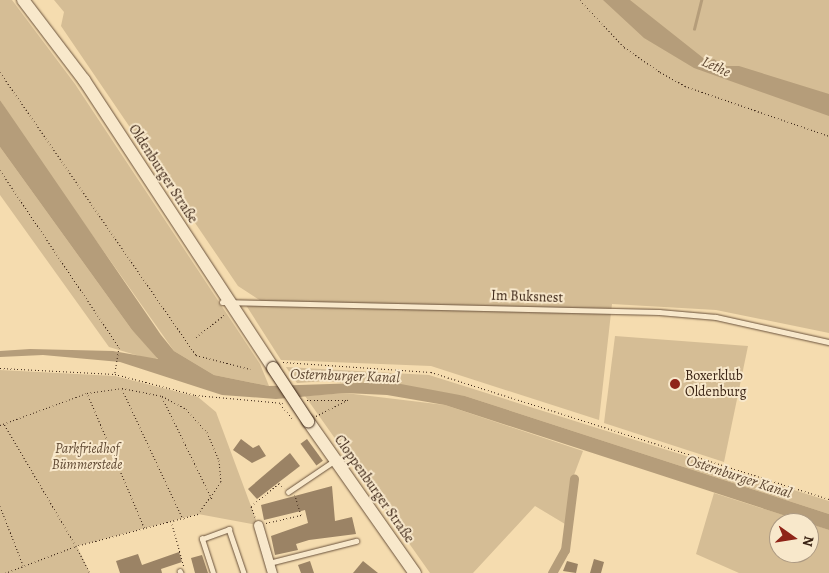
<!DOCTYPE html>
<meta charset="utf-8">
<style>
body{margin:0}
#map{position:relative;width:829px;height:573px;overflow:hidden;background:#f5dcaf;font-family:Alegreya,serif}
div>[style]{position:absolute}
.green>*{inset:0;background:#d5bd95}
.water>*{inset:0;background:#b59d7a}
.stream>*{height:2.5px;margin:-1.25px;padding:0 1.25px;transform-origin:1.25px;border-radius:1.25px;background:#b59d7a}
.canal>*{height:9px;margin:-4.5px;padding:0 4.5px;transform-origin:4.5px;border-radius:4.5px;background:#b59d7a}
.building>*{inset:0;background:#9b8365;transform-origin:0 0}
.path>*{height:1px;margin-top:-0.5px;transform-origin:0;background:repeating-linear-gradient(90deg,#3a2314 0 1px,transparent 0 3.5px)}
.roads{filter:drop-shadow(0 0 1px #69513b) drop-shadow(0 0 1px #69513b)}
.service>*{height:4.5px;margin:-2.25px;padding:0 2.25px;transform-origin:2.25px;border-radius:2.25px;background:#f8e8cb}
.minor>*{height:9px;margin:-4.5px;padding:0 4.5px;transform-origin:4.5px;border-radius:4.5px;background:#f8e8cb}
.secondary>*{height:12px;margin:-6px;padding:0 6px;transform-origin:6px;border-radius:6px;background:#f8e8cb}
.bridges{filter:drop-shadow(0 0 1px #3a2314) drop-shadow(0 0 1px #3a2314)}
.secondary-bridge>*{height:12px;margin:-6px;padding:0 6px;transform-origin:6px;border-radius:6px;background:#f8e8cb}
.dots>*{width:14px;height:14px;translate:-50% -50%;box-sizing:border-box;border:2px solid #f8e8cb;border-radius:50%}
span{translate:-50% -50%;white-space:nowrap;text-align:center;line-height:1.15;-webkit-text-stroke:4px #f8e8cb;paint-order:stroke}
.street-label{font-size:14px;color:#3a2314}
.poi-label{font-size:14px;color:#3a2314}
.left{translate:0 -50%;text-align:left}
.park-label{font-size:14px;color:#614a34;font-style:italic}
.water-label{font-size:15px;color:#5f4833;font-style:italic}
.north{position:absolute;left:769px;top:513px;width:50px;height:50px;box-sizing:border-box;background:#f8e8cb;border:1px solid #ac9982;border-radius:50%;rotate:103deg;font-size:14px;font-weight:700;line-height:20px;text-align:center;color:#3a2314}
.north::after{content:'';display:block;margin:auto;width:18px;height:22px;background:#8f2418;clip-path:polygon(50% 0,100% 100%,50% 72%,0 100%)}
</style>
<div id="map">
<div class="green">
<div style="clip-path:polygon(0 0,12px 0,75px 84px,260px 364px,269px 386px,214px 375px,174px 351px,28px 144px,0 100px)"></div>
<div style="clip-path:polygon(54px 0,829px 0,829px 333px,716px 310px,612px 304px,599px 420px,431px 366px,281px 360px,244px 302px,261px 301px,238px 286px,61px 26px,64px 12px)"></div>
<div style="clip-path:polygon(0 147px,132px 330px,157px 357px,156px 361px,109px 347px,0 195px)"></div>
<div style="clip-path:polygon(615px 336px,748px 346px,724px 462px,604px 423px)"></div>
<div style="clip-path:polygon(286px 367px,429px 375px,829px 501px,829px 514px,465px 396px,327px 381px,297px 383px)"></div>
<div style="clip-path:polygon(0 370px,115px 376px,198px 397px,216px 412px,258px 525px,198px 514px,77px 546px,90px 573px,0 573px)"></div>
<div style="clip-path:polygon(345px 393px,445px 405px,583px 451px,571px 483px,565px 524px,535px 506px,473px 573px,430px 573px,305px 396px)"></div>
<div style="clip-path:polygon(714px 493px,808px 523px,779px 523px,779px 553px,809px 553px,809px 523px,829px 530px,829px 573px,739px 573px,696px 554px)"></div>
</div>
<div class="water">
<div style="clip-path:polygon(603px 0,630px 0,707px 61px,714px 59px,724px 66px,739px 66px,829px 94px,829px 116px,694px 68px,644px 38px)"></div>
<div style="clip-path:polygon(0 100px,161px 335px,174px 351px,214px 375px,269px 386px,390px 382px,465px 396px,829px 514px,829px 530px,445px 405px,387px 395px,345px 393px,276px 399px,222px 395px,120px 362px,43px 355px,0 357px,0 351px,30px 349px,113px 351px,158px 359px,132px 330px,0 147px)"></div>
</div>
<div class="stream">
<div style="left:694px;top:29px;width:30px;rotate:-76deg"></div>
</div>
<div class="canal">
<div style="left:552px;top:573px;width:26px;rotate:-61deg"></div>
<div style="left:565px;top:550px;width:72px;rotate:-82.8deg"></div>
</div>
<div class="building">
<div style="clip-path:polygon(241px 439px,253px 448px,259px 445px,266px 456px,252px 463px,233px 450px)"></div>
<div style="left:307px;top:439px;width:27px;height:8px;rotate:54deg"></div>
<div style="clip-path:polygon(290px 453px,300px 466px,257px 499px,248px 489px)"></div>
<div style="clip-path:polygon(332px 486px,335px 521px,352px 517px,356px 534px,309px 540px,296px 544px,298px 550px,275px 555px,271px 536px,308px 523px,305px 510px,264px 520px,261px 505px)"></div>
<div style="clip-path:polygon(179px 552px,182px 562px,161px 569px,162px 573px,120px 573px,116px 561px,138px 554px,142px 565px)"></div>
<div style="clip-path:polygon(202px 555px,208px 573px,195px 573px,191px 558px)"></div>
<div style="clip-path:polygon(594px 559px,604px 562px,601px 573px,590px 573px)"></div>
<div style="clip-path:polygon(310px 561px,314px 573px,301px 573px,298px 565px)"></div>
<div style="clip-path:polygon(363px 561px,378px 573px,353px 573px)"></div>
<div style="clip-path:polygon(567px 561px,578px 564px,576px 573px,563px 571px)"></div>
</div>
<div class="path">
<div style="left:580px;top:0;width:64px;rotate:46.9deg"></div>
<div style="left:624px;top:47px;width:44px;rotate:34.8deg"></div>
<div style="left:660px;top:72px;width:29px;rotate:29deg"></div>
<div style="left:685px;top:86px;width:152px;rotate:19.1deg"></div>
<div style="left:0;top:72px;width:344px;rotate:55.3deg"></div>
<div style="left:196px;top:355px;width:56px;rotate:14.5deg"></div>
<div style="left:0;top:170px;width:213px;rotate:56.1deg"></div>
<div style="left:119px;top:347px;width:26px;rotate:99deg"></div>
<div style="left:196px;top:337px;width:36px;rotate:-38deg"></div>
<div style="left:283px;top:362px;width:148px;rotate:3.9deg"></div>
<div style="left:431px;top:372px;width:418px;rotate:17.7deg"></div>
<div style="left:0;top:368px;width:115px;rotate:3deg"></div>
<div style="left:115px;top:374px;width:83px;rotate:14.7deg"></div>
<div style="left:195px;top:395px;width:88px;rotate:5.2deg"></div>
<div style="left:122px;top:389px;width:144px;rotate:64.9deg"></div>
<div style="left:88px;top:395px;width:146px;rotate:67deg"></div>
<div style="left:162px;top:397px;width:114px;rotate:63.9deg"></div>
<div style="left:307px;top:400px;width:42px"></div>
<div style="left:280px;top:404px;width:21px;rotate:49deg"></div>
<div style="left:316px;top:416px;width:36px;rotate:-27deg"></div>
<div style="left:0;top:425px;width:93px;rotate:-20.2deg"></div>
<div style="left:87px;top:393px;width:35px;rotate:-8deg"></div>
<div style="left:122px;top:388px;width:41px;rotate:11.3deg"></div>
<div style="left:162px;top:396px;width:27px;rotate:28deg"></div>
<div style="left:186px;top:409px;width:31px;rotate:48deg"></div>
<div style="left:207px;top:432px;width:30px;rotate:67deg"></div>
<div style="left:219px;top:460px;width:22px;rotate:85deg"></div>
<div style="left:221px;top:482px;width:39px;rotate:126deg"></div>
<div style="left:198px;top:514px;width:126px;rotate:165.3deg"></div>
<div style="left:76px;top:546px;width:142px;rotate:-120.5deg"></div>
<div style="left:0;top:506px;width:63px;rotate:68.7deg"></div>
<div style="left:255px;top:517px;width:12px;rotate:-110deg"></div>
<div style="left:251px;top:506px;width:36px;rotate:-39deg"></div>
<div style="left:279px;top:483px;width:7px;rotate:45deg"></div>
<div style="left:266px;top:523px;width:36px;rotate:-13deg"></div>
<div style="left:301px;top:515px;width:21px;rotate:-107deg"></div>
<div style="left:172px;top:524px;width:45px;rotate:74.4deg"></div>
<div style="left:5px;top:573px;width:76px;rotate:-20.8deg"></div>
<div style="left:76px;top:546px;width:30px;rotate:63deg"></div>
</div>
<div class="roads">
<div class="service">
<div style="left:222px;top:302px;width:437px;rotate:1.3deg"></div>
<div style="left:659px;top:312px;width:57px;rotate:5deg"></div>
<div style="left:716px;top:317px;width:116px;rotate:12.5deg"></div>
<div style="left:288px;top:492px;width:55px;rotate:-34deg"></div>
<div style="left:269px;top:563px;width:90px;rotate:-14.2deg"></div>
<div style="left:180px;top:571px;width:2px;rotate:63deg"></div>
<div style="left:213px;top:573px;width:36px;rotate:-108deg"></div>
<div style="left:202px;top:539px;width:29px;rotate:-20deg"></div>
<div style="left:229px;top:529px;width:46px;rotate:71.2deg"></div>
</div>
<div class="minor">
<div style="left:258px;top:525px;width:50px;rotate:73.7deg"></div>
</div>
<div class="secondary">
<div style="left:23px;top:0;width:101px;rotate:52.7deg"></div>
<div style="left:84px;top:80px;width:344px;rotate:56.7deg"></div>
<div style="left:308px;top:421px;width:186px;rotate:54.9deg"></div>
</div>
</div>
<div class="bridges">
<div class="secondary-bridge">
<div style="left:273px;top:368px;width:64px;rotate:56.6deg"></div>
</div>
</div>
<div class="dots">
<div style="left:675px;top:384px;background:#8f2418"></div>
</div>
<div class="street-label">
<span style="left:163px;top:174px;rotate:57deg">Oldenburger Straße</span>
<span style="left:527px;top:297px;rotate:2deg">Im Buksnest</span>
<span style="left:374px;top:489px;rotate:55deg">Cloppenburger Straße</span>
</div>
<div class="poi-label">
<span class="left" style="left:685px;top:384px">Boxerklub<br>Oldenburg</span>
</div>
<div class="park-label">
<span style="left:87px;top:457px">Parkfriedhof<br>Bümmerstede</span>
</div>
<div class="water-label">
<span style="left:716px;top:67px;rotate:25deg">Lethe</span>
<span style="left:345px;top:376px;rotate:2deg">Osternburger Kanal</span>
<span style="left:739px;top:477px;rotate:18deg">Osternburger Kanal</span>
</div>
<div class="north">N</div>
</div>
